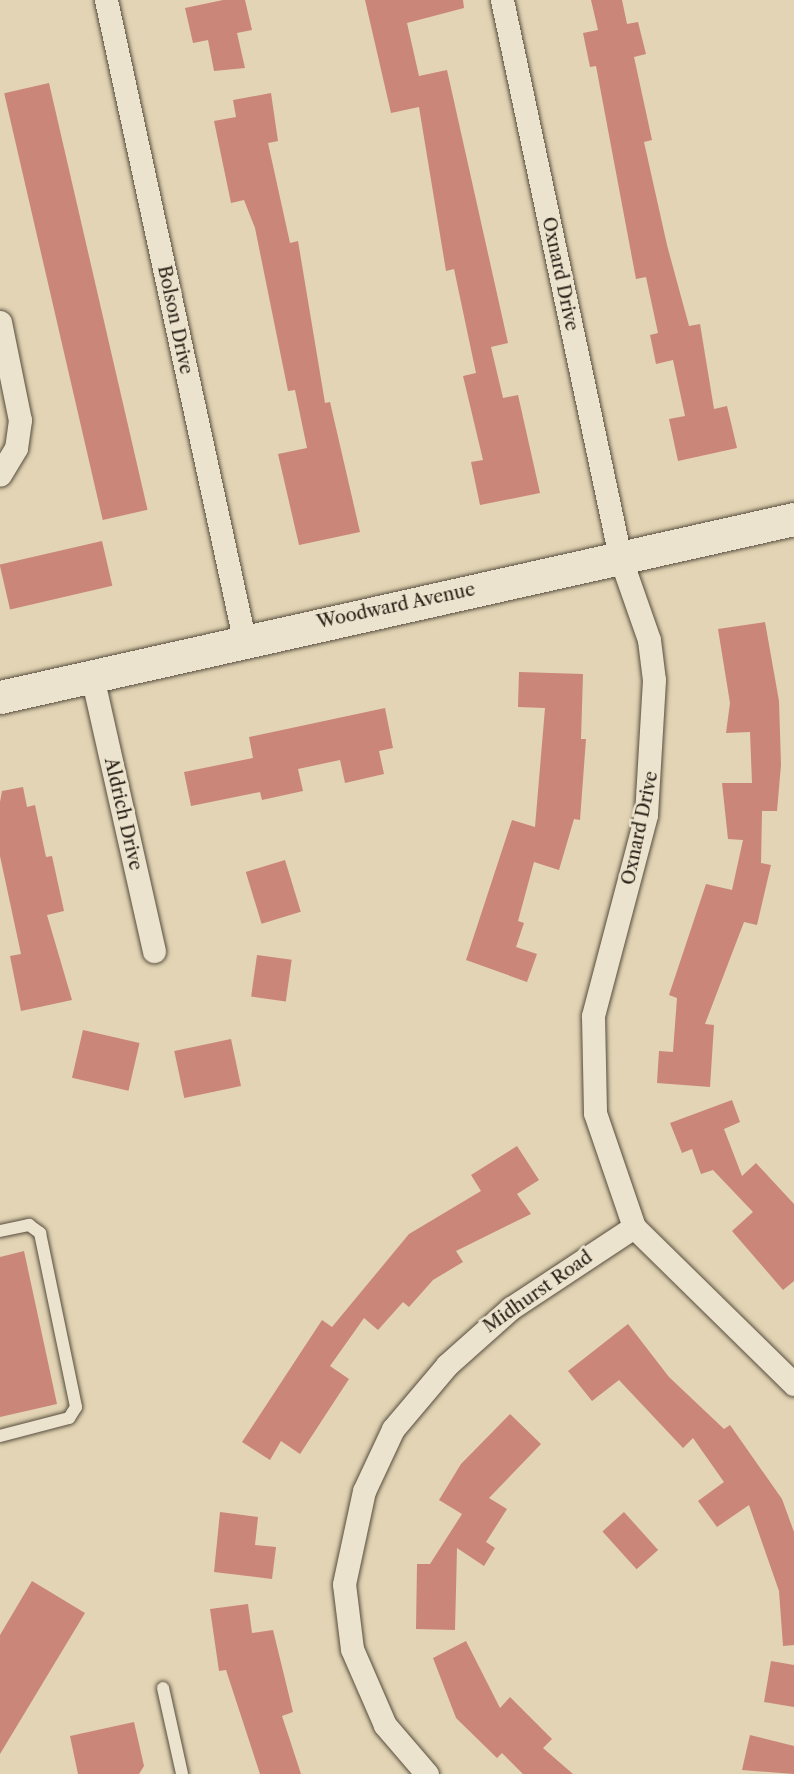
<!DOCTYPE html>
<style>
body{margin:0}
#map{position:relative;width:794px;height:1774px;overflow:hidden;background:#e2d4b4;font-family:"Libre Caslon Text",serif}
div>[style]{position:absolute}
.building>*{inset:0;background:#ca8679;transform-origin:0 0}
.roads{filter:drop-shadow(0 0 2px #574d3e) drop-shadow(0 0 2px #574d3e)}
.lane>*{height:12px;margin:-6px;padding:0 6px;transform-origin:6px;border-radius:6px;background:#ece3ce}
.street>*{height:23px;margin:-11.5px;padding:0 11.5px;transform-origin:11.5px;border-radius:11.5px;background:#ece3ce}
.secondary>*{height:33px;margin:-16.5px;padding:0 16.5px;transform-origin:16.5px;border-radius:16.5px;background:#ece3ce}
span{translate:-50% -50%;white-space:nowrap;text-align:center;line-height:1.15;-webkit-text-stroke:5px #ece3ce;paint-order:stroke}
.street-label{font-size:18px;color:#292017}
</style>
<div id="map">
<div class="building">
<div style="clip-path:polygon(223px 0,245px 0,252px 30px,237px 33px,245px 68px,214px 71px,208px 40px,193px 43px,185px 8px)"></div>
<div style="clip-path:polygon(365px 0,463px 0,464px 8px,407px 23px,419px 76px,447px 70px,508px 343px,491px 347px,503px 398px,518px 395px,540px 493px,480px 505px,471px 462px,483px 460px,463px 376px,476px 373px,454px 269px,446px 271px,419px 107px,391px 113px)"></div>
<div style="clip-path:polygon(591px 0,622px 0,627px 24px,638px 22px,646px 54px,634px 57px,652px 140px,644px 142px,667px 245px,689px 326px,700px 324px,714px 409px,727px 406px,737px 448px,678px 461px,669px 419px,685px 416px,673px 360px,656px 364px,650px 335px,658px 333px,646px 277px,636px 279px,596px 66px,590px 67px,583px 33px,598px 30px)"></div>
<div style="left:49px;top:83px;width:438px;height:46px;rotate:77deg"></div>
<div style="clip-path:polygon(271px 93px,278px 141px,268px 143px,290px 243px,298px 241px,325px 403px,330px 402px,360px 532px,299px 545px,278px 454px,307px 448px,295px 390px,288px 391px,255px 228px,244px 200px,231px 203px,214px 121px,236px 117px,233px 100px)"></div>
<div style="left:102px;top:541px;width:46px;height:105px;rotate:77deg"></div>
<div style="clip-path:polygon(765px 622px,779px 701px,781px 765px,777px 811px,762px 811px,761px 863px,771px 865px,757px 925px,744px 922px,705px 1024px,714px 1025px,710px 1087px,657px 1083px,659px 1051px,673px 1052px,677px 998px,669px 995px,706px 884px,732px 890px,743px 840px,728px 839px,722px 783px,752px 783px,750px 732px,726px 733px,730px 703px,718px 629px)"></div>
<div style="clip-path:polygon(519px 672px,583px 674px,581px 739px,586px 739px,580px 820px,574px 819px,559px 870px,534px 862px,518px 921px,524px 923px,516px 947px,537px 954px,527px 982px,466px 960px,512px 820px,535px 827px,545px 708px,518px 707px)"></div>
<div style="clip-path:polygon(385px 708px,393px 748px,379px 751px,384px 774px,345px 783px,340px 760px,298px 769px,303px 791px,262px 800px,260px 792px,191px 806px,184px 772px,253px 758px,249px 737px)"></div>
<div style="clip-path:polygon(23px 787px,27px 807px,35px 805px,46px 857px,52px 856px,64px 911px,47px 915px,72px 1000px,21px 1011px,10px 956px,21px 954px,0 856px,0 802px,2px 791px)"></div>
<div style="left:285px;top:860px;width:54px;height:41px;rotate:73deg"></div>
<div style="left:257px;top:955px;width:35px;height:42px;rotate:8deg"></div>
<div style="left:83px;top:1030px;width:58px;height:49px;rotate:13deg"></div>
<div style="left:231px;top:1039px;width:48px;height:58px;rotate:78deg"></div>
<div style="clip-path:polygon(732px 1100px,740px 1122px,724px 1129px,742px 1176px,756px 1163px,794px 1204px,794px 1281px,783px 1290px,732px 1231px,753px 1212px,713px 1170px,701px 1174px,692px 1149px,682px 1153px,670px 1123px)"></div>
<div style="clip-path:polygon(517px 1146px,539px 1180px,517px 1194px,531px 1214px,456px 1251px,463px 1262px,433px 1280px,409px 1307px,403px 1302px,378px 1330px,364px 1318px,330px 1366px,349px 1379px,300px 1454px,281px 1441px,270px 1460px,242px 1442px,322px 1320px,332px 1327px,409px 1234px,481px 1191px,471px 1175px)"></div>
<div style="clip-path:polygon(24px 1251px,57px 1404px,0 1417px,0 1257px)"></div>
<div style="clip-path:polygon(628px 1324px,669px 1377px,724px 1429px,730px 1425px,782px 1499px,794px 1532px,794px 1645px,783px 1646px,779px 1591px,749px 1505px,717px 1527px,698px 1501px,724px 1482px,693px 1438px,683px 1448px,619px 1380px,592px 1401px,568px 1371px)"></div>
<div style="clip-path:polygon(510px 1414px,541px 1444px,489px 1498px,507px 1509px,486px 1542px,495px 1548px,484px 1566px,457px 1548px,455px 1630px,416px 1629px,417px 1564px,430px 1564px,462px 1514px,439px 1500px,461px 1464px)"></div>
<div style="clip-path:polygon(220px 1512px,258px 1517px,255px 1545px,276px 1547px,272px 1579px,214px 1572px)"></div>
<div style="left:624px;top:1512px;width:51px;height:29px;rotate:48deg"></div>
<div style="clip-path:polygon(32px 1581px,85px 1613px,0 1754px,0 1635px)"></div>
<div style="clip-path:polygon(248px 1604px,252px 1633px,273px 1630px,293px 1712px,282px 1716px,301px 1774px,260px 1774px,226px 1670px,219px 1671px,210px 1609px)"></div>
<div style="clip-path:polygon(466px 1641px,500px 1708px,510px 1697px,552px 1739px,543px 1748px,573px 1774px,523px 1774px,502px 1753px,497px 1758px,456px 1718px,433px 1658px)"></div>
<div style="clip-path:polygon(771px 1661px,794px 1665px,794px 1707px,764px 1702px)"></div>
<div style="clip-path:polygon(134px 1722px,144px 1766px,139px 1774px,78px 1774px,70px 1736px)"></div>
<div style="clip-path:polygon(750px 1735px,794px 1746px,794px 1774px,742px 1770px)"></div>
</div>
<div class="roads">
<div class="lane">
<div style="left:0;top:1231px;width:30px;rotate:-12deg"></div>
<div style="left:29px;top:1225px;width:14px;rotate:36deg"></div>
<div style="left:40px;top:1233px;width:178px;rotate:78.3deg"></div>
<div style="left:76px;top:1407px;width:13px;rotate:122deg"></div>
<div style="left:69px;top:1418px;width:71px;rotate:165.4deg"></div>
<div style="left:163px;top:1688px;width:88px;rotate:77.5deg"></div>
</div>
<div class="street">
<div style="left:106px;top:0;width:654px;rotate:77.81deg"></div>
<div style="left:502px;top:0;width:569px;rotate:78.04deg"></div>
<div style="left:620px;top:557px;width:88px;rotate:70.7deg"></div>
<div style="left:649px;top:640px;width:40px;rotate:82.9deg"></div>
<div style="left:654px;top:680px;width:135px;rotate:93.4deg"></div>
<div style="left:646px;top:815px;width:208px;rotate:104.8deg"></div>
<div style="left:593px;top:1016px;width:97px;rotate:88.8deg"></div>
<div style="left:595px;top:1113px;width:120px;rotate:71.1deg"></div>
<div style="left:634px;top:1227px;width:224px;rotate:44.5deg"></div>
<div style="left:0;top:322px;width:100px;rotate:78.5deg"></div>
<div style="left:20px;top:420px;width:28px;rotate:98deg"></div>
<div style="left:16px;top:448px;width:31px;rotate:121deg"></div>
<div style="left:92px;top:676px;width:282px;rotate:77.3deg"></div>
<div style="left:427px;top:1774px;width:65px;rotate:-130.6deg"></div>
<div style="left:385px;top:1725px;width:83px;rotate:-113.5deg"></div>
<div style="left:352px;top:1649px;width:65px;rotate:-97deg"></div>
<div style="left:344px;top:1584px;width:95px;rotate:-77.9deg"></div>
<div style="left:364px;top:1491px;width:68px;rotate:-64.9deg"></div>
<div style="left:393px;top:1429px;width:84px;rotate:-49.8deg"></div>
<div style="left:447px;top:1365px;width:86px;rotate:-41.7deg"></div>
<div style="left:511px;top:1308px;width:147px;rotate:-33.4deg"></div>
</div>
<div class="secondary">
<div style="left:0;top:697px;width:814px;rotate:-12.64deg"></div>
</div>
</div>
<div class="street-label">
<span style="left:560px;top:274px;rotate:78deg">Oxnard Drive</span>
<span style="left:175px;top:320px;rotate:78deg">Bolson Drive</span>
<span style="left:396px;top:606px;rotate:-12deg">Woodward Avenue</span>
<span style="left:123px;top:814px;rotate:77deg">Aldrich Drive</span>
<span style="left:640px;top:828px;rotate:-78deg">Oxnard Drive</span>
<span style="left:538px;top:1292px;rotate:-35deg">Midhurst Road</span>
</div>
</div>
